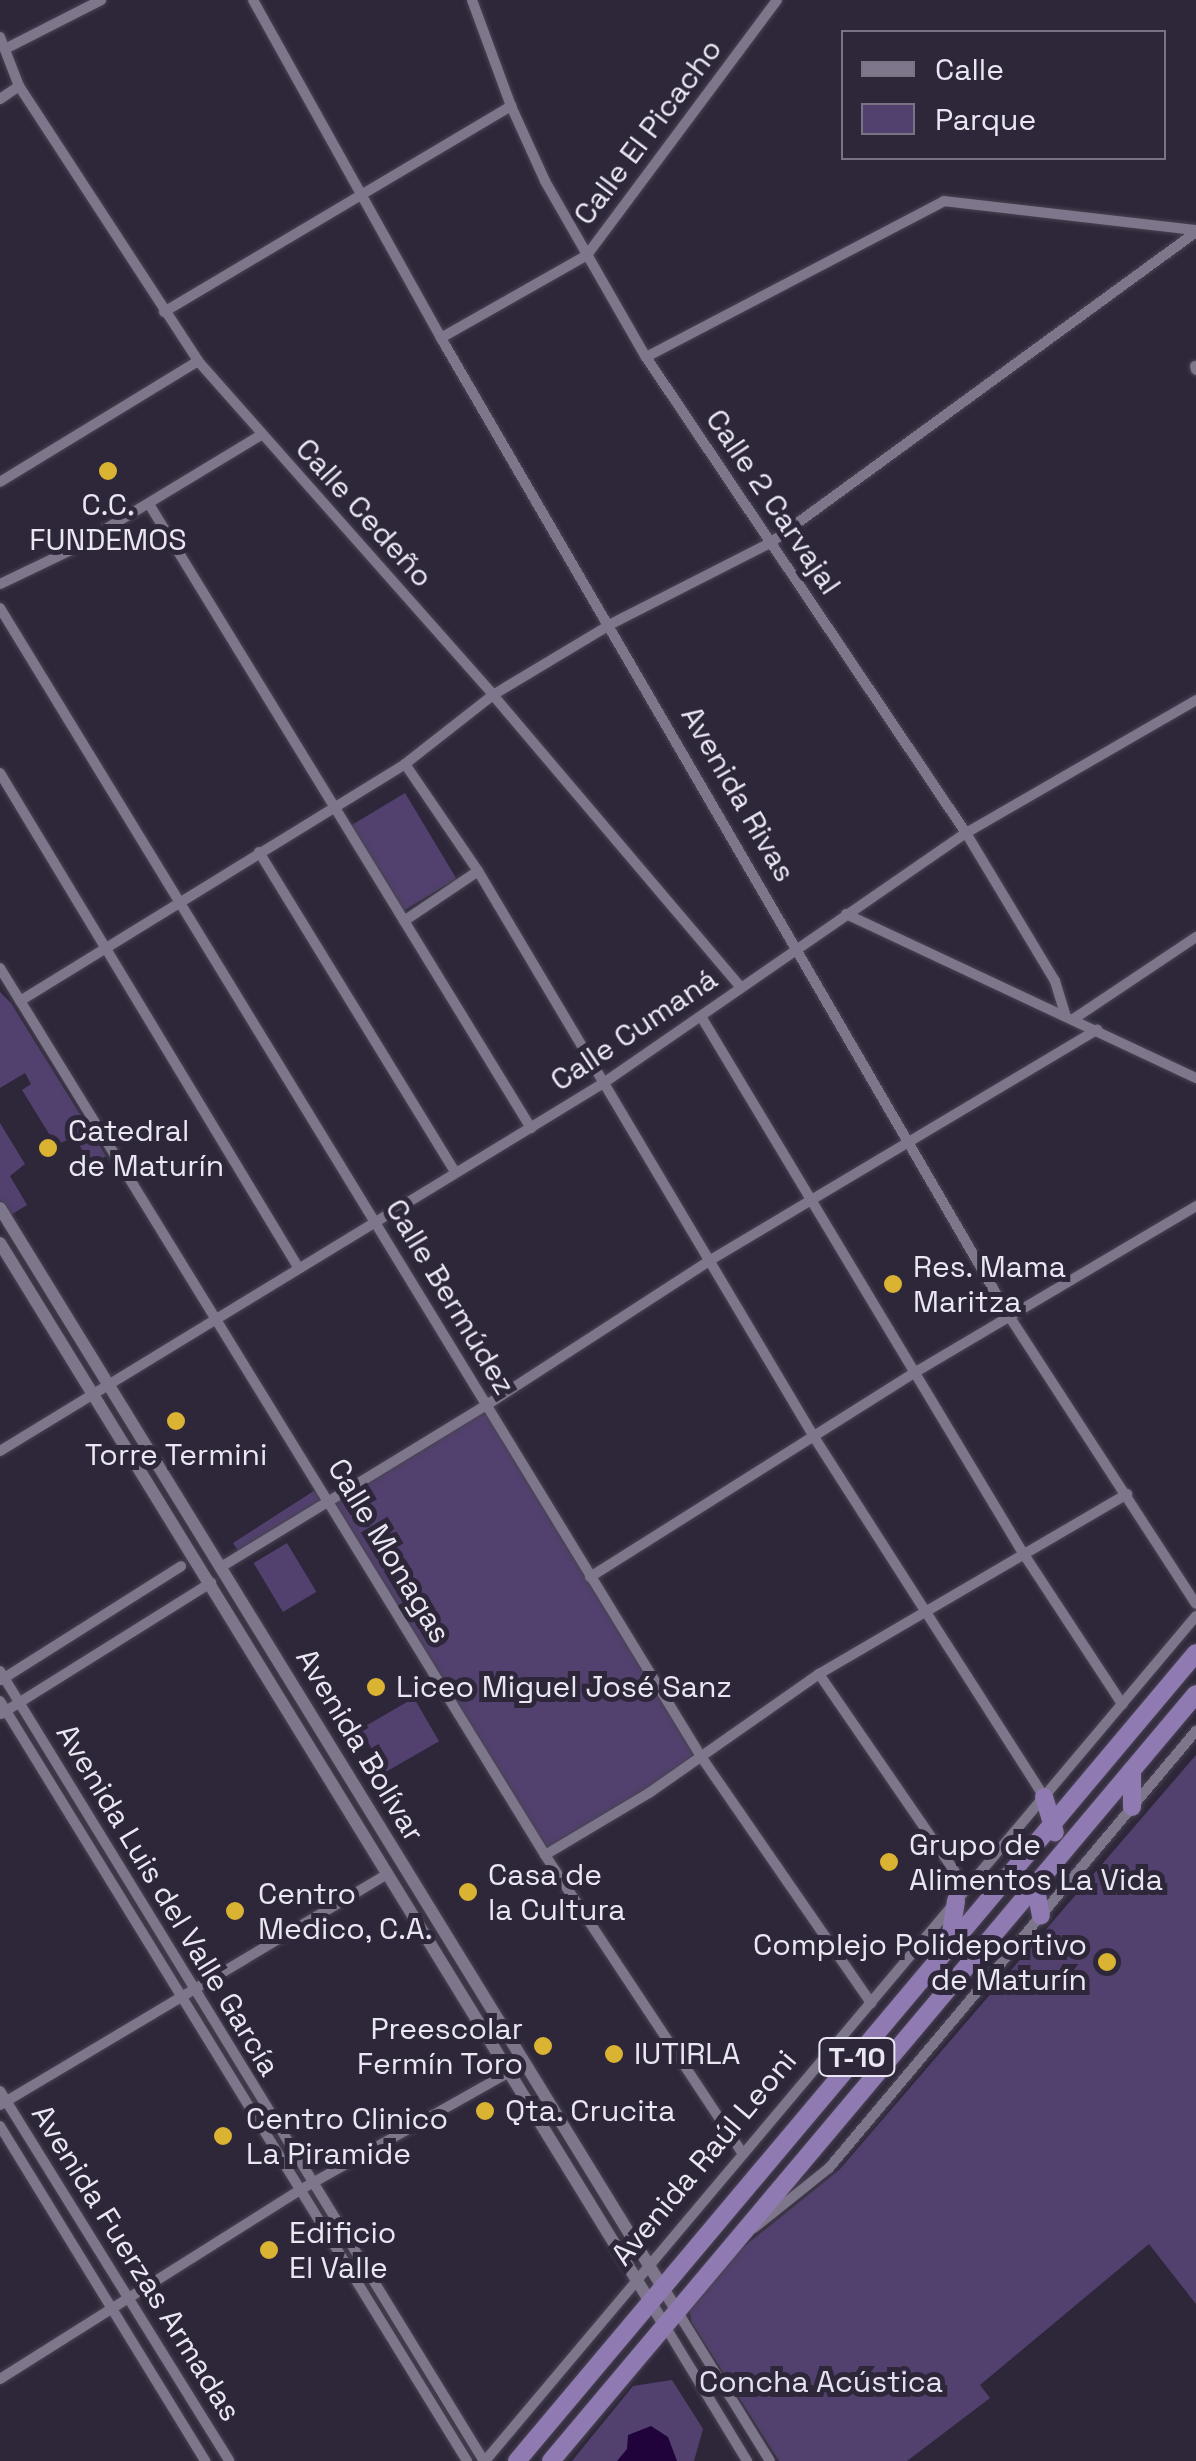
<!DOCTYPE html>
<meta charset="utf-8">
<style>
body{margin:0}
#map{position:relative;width:1196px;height:2461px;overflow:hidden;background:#2d2739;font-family:"Space Grotesk",sans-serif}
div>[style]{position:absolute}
.green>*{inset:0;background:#52416f;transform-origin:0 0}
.water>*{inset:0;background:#1f033a}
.roads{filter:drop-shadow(0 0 2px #494352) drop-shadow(0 0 2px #494352)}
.minor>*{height:10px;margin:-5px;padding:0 5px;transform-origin:5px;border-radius:5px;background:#7e778c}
.tertiary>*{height:12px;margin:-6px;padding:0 6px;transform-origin:6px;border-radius:6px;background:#7e778c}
.trunk>*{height:18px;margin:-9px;padding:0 9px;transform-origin:9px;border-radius:9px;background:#8f7ab2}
.dots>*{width:28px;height:28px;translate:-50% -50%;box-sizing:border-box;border:5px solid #2d2739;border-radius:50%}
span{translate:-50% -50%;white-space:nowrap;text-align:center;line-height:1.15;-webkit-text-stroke:10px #2d2739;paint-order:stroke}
.shield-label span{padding:2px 8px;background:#2d2739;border:2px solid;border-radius:8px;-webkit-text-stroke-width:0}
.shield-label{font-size:28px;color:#eae6f2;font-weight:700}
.street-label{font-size:30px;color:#eae6f2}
.poi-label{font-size:30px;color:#eae6f2}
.left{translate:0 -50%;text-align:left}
.right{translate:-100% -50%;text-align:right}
.park-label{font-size:30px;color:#e5dff2}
.legend{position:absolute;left:841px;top:30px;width:325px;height:130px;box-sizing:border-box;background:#2d2739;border:2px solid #797383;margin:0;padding:12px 18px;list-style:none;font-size:30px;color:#eae6f2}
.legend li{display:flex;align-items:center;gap:20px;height:50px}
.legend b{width:50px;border:2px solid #797383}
</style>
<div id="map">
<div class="green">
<div style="left:405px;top:793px;width:100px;height:64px;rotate:59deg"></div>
<div style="clip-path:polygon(0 992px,11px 1003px,106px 1156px,92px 1165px,74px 1137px,56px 1145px,22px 1090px,31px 1084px,25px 1073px,0 1088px)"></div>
<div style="clip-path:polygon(0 1123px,25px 1164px,10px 1176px,27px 1205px,9px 1216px,0 1200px)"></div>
<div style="clip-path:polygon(485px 1406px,702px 1758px,545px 1855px,329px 1500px,241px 1555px,233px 1543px,320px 1487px,328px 1499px)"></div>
<div style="left:287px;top:1543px;width:57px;height:39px;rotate:59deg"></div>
<div style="left:414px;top:1698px;width:50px;height:62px;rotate:60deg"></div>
<div style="clip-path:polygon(1196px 1755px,1196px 2304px,1149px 2244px,980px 2385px,990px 2398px,907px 2461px,779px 2461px,692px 2323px,689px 2310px,726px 2261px,840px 2169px)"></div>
<div style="clip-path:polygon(672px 2380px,703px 2429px,694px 2461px,572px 2461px,633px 2386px)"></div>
</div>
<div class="water">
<div style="clip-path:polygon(651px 2426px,668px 2437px,677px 2461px,617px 2461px,627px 2449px,628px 2435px)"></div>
</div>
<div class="roads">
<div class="minor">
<div style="left:253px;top:0;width:387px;rotate:60.9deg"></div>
<div style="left:441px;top:338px;width:1131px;rotate:59.85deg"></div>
<div style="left:1009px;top:1316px;width:343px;rotate:57deg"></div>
<div style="left:472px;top:0;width:113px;rotate:69.8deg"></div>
<div style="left:511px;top:106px;width:82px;rotate:65.6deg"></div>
<div style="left:545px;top:181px;width:203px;rotate:60.2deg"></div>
<div style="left:646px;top:357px;width:574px;rotate:56.09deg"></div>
<div style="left:966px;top:833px;width:173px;rotate:59deg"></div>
<div style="left:1055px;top:981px;width:34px;rotate:73deg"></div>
<div style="left:0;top:37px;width:53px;rotate:68.8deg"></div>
<div style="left:19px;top:86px;width:328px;rotate:56.9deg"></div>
<div style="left:198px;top:361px;width:446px;rotate:48.5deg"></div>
<div style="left:493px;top:695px;width:383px;rotate:49.7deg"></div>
<div style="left:5px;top:49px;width:108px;rotate:-27deg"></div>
<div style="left:0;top:99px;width:23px;rotate:-34deg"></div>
<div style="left:164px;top:312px;width:404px;rotate:-30.7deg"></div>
<div style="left:441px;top:338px;width:168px;rotate:-29.6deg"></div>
<div style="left:587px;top:255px;width:318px;rotate:-53.3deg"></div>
<div style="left:646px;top:357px;width:336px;rotate:-27.6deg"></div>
<div style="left:944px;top:201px;width:254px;rotate:6.6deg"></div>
<div style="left:1195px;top:366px;width:4px;rotate:76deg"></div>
<div style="left:0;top:482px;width:232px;rotate:-31.4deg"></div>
<div style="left:149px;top:504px;width:732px;rotate:58.53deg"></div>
<div style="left:0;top:584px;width:79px;rotate:-25.6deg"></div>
<div style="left:71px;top:550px;width:222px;rotate:-31.2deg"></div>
<div style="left:0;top:608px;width:1347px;rotate:58.6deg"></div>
<div style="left:702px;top:1758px;width:298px;rotate:55.4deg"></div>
<div style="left:405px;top:764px;width:130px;rotate:55.7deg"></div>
<div style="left:478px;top:871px;width:658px;rotate:59.3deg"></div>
<div style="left:814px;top:1437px;width:427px;rotate:57.4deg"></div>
<div style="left:0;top:773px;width:577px;rotate:58.9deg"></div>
<div style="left:259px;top:852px;width:375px;rotate:58.5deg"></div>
<div style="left:846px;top:914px;width:387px;rotate:25.1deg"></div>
<div style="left:404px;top:921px;width:89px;rotate:-34deg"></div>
<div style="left:0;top:968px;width:1041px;rotate:58.43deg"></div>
<div style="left:545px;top:1855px;width:359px;rotate:56.5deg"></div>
<div style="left:20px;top:1001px;width:452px;rotate:-31.6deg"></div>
<div style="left:405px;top:764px;width:112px;rotate:-38.1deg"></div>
<div style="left:493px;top:695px;width:138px;rotate:-31deg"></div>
<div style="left:611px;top:624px;width:178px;rotate:-27deg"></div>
<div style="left:770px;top:543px;width:527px;rotate:-36.13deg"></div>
<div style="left:702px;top:1018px;width:624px;rotate:59.04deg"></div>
<div style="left:1023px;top:1553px;width:181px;rotate:56.7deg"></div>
<div style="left:1075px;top:1018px;width:146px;rotate:-33.8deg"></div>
<div style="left:0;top:1451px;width:705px;rotate:-31.37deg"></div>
<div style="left:602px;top:1084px;width:442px;rotate:-34.6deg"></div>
<div style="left:966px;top:833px;width:266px;rotate:-30deg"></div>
<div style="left:221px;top:1567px;width:309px;rotate:-31.4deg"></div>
<div style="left:485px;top:1406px;width:267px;rotate:-32.9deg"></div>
<div style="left:709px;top:1261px;width:452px;rotate:-30.8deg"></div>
<div style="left:590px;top:1577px;width:383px;rotate:-32.2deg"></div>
<div style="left:914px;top:1373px;width:328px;rotate:-30.6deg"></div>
<div style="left:0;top:1671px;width:926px;rotate:58.51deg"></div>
<div style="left:819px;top:1674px;width:261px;rotate:55.5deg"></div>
<div style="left:1px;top:1680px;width:213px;rotate:-32.3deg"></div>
<div style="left:0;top:1701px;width:892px;rotate:58.43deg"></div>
<div style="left:1px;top:1714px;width:248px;rotate:-32deg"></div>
<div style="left:545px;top:1855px;width:121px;rotate:-30.8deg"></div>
<div style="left:649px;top:1793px;width:208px;rotate:-35deg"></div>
<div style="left:819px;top:1674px;width:357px;rotate:-30.3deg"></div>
<div style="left:0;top:2091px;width:435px;rotate:58.2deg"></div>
<div style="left:0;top:2105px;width:451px;rotate:-30.8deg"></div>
<div style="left:0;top:2126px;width:393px;rotate:58.5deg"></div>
<div style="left:754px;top:2228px;width:96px;rotate:-38.7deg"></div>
<div style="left:829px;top:2168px;width:571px;rotate:-49.98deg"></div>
<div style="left:677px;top:2311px;width:176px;rotate:58.2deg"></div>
<div style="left:665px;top:2326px;width:158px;rotate:58.7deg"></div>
<div style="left:0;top:2379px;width:355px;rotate:-32.2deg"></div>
<div style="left:300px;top:2190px;width:240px;rotate:-29.4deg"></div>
<div style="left:485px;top:2461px;width:1104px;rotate:-49.92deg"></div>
</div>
<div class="tertiary">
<div style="left:0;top:1208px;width:1294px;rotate:58.46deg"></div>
<div style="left:0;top:1243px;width:1271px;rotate:58.45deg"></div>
</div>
<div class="trunk">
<div style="left:1044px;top:1797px;width:37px;rotate:73deg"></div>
<div style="left:1132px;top:1807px;width:37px;rotate:-90deg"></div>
<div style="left:1035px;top:1885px;width:31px;rotate:79deg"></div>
<div style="left:949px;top:1945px;width:45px;rotate:-81deg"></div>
<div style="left:517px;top:2461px;width:1055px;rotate:-49.96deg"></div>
<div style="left:551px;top:2461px;width:1002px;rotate:-49.94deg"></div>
</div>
</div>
<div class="dots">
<div style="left:108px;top:471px;background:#dbb333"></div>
<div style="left:48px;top:1148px;background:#dbb333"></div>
<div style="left:893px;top:1284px;background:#dbb333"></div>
<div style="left:176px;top:1421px;background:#dbb333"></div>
<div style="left:376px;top:1687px;background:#dbb333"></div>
<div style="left:889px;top:1862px;background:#dbb333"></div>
<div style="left:468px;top:1892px;background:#dbb333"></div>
<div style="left:235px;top:1911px;background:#dbb333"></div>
<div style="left:1107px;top:1962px;background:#dbb333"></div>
<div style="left:543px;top:2046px;background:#dbb333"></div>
<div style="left:614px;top:2054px;background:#dbb333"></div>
<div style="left:485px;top:2111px;background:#dbb333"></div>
<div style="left:223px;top:2136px;background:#dbb333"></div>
<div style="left:269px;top:2250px;background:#dbb333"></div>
</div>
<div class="shield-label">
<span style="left:857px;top:2057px">T-10</span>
</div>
<div class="street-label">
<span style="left:648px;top:132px;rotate:-53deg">Calle El Picacho</span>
<span style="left:773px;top:502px;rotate:56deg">Calle 2 Carvajal</span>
<span style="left:364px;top:513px;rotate:48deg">Calle Cedeño</span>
<span style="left:738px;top:794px;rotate:60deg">Avenida Rivas</span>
<span style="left:634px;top:1030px;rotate:-34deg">Calle Cumaná</span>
<span style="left:450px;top:1297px;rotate:59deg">Calle Bermúdez</span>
<span style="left:389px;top:1551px;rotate:59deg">Calle Monagas</span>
<span style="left:360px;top:1745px;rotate:59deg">Avenida Bolívar</span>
<span style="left:168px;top:1900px;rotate:59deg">Avenida Luis del Valle García</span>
<span style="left:704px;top:2158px;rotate:-50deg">Avenida Raúl Leoni</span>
<span style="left:136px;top:2263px;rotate:58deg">Avenida Fuerzas Armadas</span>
</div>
<div class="poi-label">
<span style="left:108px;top:522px">C.C.<br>FUNDEMOS</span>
<span class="left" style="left:68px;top:1148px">Catedral<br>de Maturín</span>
<span class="left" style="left:913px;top:1284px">Res. Mama<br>Maritza</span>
<span style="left:176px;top:1455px">Torre Termini</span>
<span class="left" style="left:396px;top:1687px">Liceo Miguel José Sanz</span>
<span class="left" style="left:909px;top:1862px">Grupo de<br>Alimentos La Vida</span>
<span class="left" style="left:488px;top:1892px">Casa de<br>la Cultura</span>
<span class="left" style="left:258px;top:1911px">Centro<br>Medico, C.A.</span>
<span class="right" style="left:1087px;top:1962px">Complejo Polideportivo<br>de Maturín</span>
<span class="right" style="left:523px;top:2046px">Preescolar<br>Fermín Toro</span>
<span class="left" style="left:634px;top:2054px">IUTIRLA</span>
<span class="left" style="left:505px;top:2111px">Qta. Crucita</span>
<span class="left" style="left:246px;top:2136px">Centro Clinico<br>La Piramide</span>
<span class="left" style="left:289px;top:2250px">Edificio<br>El Valle</span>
</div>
<div class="park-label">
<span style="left:821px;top:2382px">Concha Acústica</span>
</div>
<ul class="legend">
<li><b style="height:12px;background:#7e778c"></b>Calle</li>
<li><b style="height:28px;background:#52416f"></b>Parque</li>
</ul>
</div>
